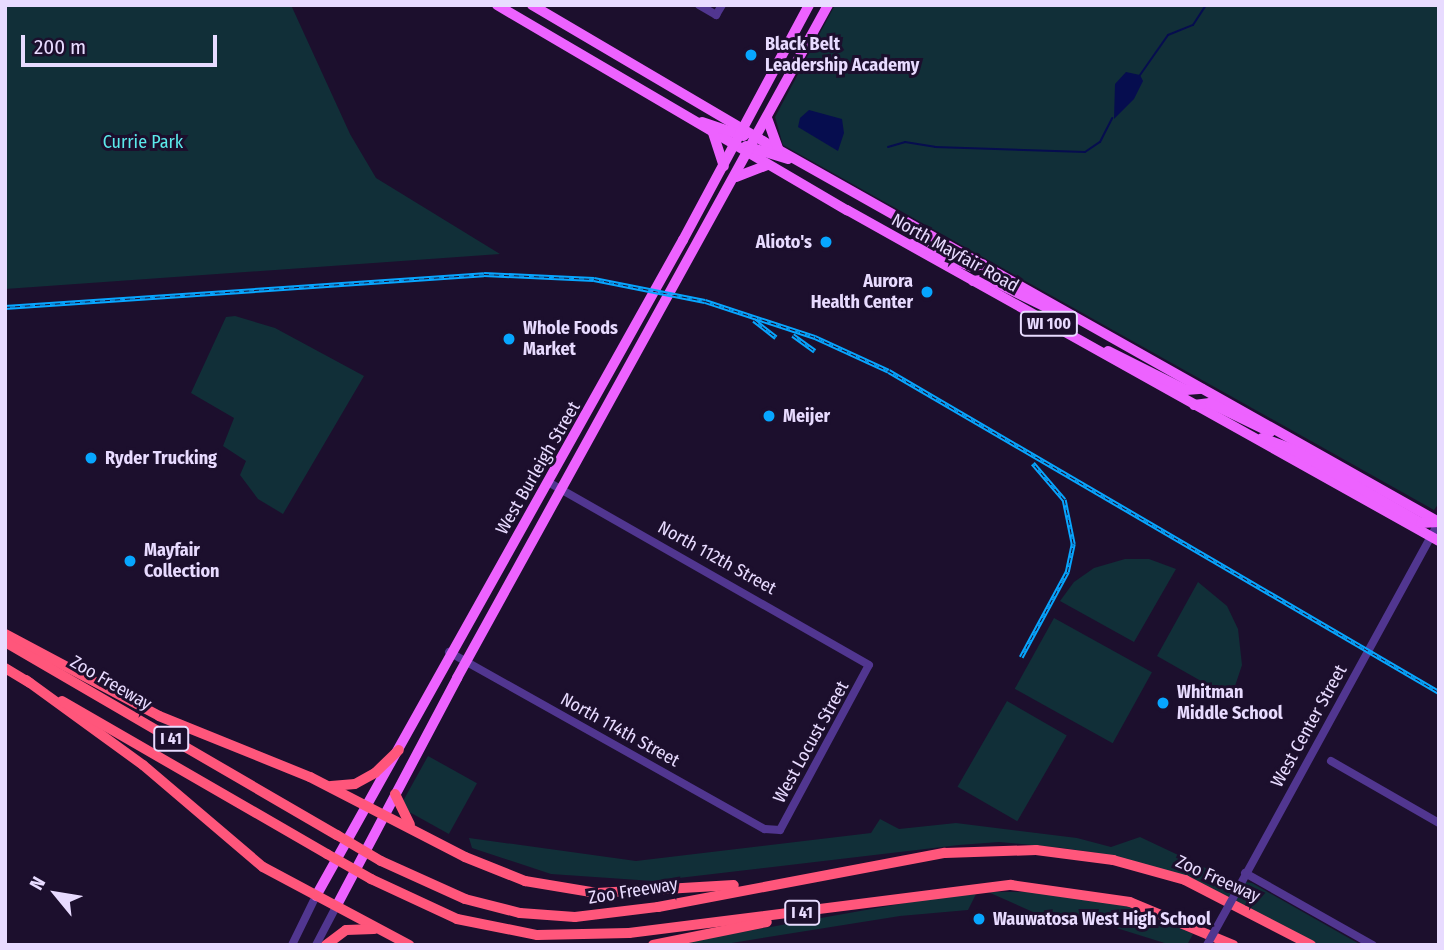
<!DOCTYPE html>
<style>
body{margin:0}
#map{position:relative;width:1444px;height:950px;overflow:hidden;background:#1c0f2d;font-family:"Fira Sans Condensed",sans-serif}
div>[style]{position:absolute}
.green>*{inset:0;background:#112f38;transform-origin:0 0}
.water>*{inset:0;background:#060d4f}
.stream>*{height:2px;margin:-1px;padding:0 1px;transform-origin:1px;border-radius:1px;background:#060d4f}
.minor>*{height:8px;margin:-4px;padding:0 4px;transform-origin:4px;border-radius:4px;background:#513690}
.major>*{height:10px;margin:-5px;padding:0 5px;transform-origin:5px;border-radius:5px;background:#ed62ff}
.highway>*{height:10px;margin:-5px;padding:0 5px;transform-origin:5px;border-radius:5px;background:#ff567b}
.rail>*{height:4.5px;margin-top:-2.25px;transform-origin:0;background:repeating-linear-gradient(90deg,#1c0f2d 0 5px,#07a6ff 0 10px);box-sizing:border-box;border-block:2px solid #07a6ff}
.minor-bridge>*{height:8px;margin:-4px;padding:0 4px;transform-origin:4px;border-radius:4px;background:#513690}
.highway-bridge>*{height:10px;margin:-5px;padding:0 5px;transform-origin:5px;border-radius:5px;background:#ff567b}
.dots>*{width:19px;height:19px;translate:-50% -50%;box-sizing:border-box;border:4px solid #1c0f2d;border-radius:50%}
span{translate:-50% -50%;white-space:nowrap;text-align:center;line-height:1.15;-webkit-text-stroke:6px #1c0f2d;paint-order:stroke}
.shield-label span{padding:2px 5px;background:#1c0f2d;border:2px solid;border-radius:5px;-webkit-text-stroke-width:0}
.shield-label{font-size:16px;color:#e8dbff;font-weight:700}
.poi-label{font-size:18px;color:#e8dbff;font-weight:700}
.left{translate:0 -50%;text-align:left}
.right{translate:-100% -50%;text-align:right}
.park-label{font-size:18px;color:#5beaeb}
.street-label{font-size:18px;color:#e8dbff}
.frame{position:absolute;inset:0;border:7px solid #e8dbff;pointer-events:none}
.north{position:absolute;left:21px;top:859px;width:70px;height:70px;-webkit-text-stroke:5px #1c0f2d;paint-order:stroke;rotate:300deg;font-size:19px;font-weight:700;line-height:28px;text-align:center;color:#e8dbff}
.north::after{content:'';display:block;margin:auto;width:24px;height:32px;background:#e8dbff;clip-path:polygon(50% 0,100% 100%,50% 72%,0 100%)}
.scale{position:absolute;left:21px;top:35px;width:196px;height:32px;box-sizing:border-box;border:4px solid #e8dbff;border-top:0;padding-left:9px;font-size:21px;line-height:24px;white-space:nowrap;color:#e8dbff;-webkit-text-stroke:5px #1c0f2d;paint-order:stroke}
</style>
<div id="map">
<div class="green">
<div style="clip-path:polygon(5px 5px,291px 5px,350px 134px,376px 178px,500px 254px,5px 289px)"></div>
<div style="clip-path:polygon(835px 5px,1439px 5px,1439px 503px,1434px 510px,783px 145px,775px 117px)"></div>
<div style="clip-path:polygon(235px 316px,275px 328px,364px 376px,283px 514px,258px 499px,240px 475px,246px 461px,223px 446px,234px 418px,191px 393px,226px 317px)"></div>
<div style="clip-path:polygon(1149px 559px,1176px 569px,1134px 642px,1060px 601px,1074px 582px,1094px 568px,1125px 559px)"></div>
<div style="clip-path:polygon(1198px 582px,1227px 606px,1238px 629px,1242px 665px,1231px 698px,1157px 656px)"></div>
<div style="left:1054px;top:618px;width:112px;height:81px;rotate:29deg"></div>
<div style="left:1007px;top:701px;width:69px;height:99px;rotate:30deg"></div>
<div style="left:428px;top:756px;width:56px;height:58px;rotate:29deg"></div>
<div style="clip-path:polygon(880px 819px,899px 829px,956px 823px,1077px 838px,1111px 847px,1140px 837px,1229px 879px,1252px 883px,1361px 945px,1319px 945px,1221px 894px,1097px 853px,1063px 848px,999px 842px,959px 845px,653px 881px,551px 874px,472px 848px,469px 838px,636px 861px,871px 833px)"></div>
<div style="clip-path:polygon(978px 890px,968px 910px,900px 916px,719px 945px,669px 945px)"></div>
<div style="clip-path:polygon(988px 892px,1056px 892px,1135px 908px,1193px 934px,1187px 945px,1171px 945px,1094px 921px,1033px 912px)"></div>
</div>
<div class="water">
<div style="clip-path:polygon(1126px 72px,1140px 75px,1143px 81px,1134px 99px,1114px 119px,1115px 84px)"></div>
<div style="clip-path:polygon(809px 110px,842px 119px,844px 133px,838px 151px,798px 127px,800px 118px)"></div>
</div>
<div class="stream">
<div style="left:1140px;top:75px;width:49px;rotate:-55deg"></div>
<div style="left:1168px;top:35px;width:27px;rotate:-22deg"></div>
<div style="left:1193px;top:25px;width:24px;rotate:-57deg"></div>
<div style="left:888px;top:147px;width:18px;rotate:-16deg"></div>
<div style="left:905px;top:142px;width:30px;rotate:9deg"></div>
<div style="left:935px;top:147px;width:150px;rotate:1.9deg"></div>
<div style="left:1085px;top:152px;width:18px;rotate:-34deg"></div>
<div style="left:1100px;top:142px;width:27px;rotate:-63deg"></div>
</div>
<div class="minor">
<div style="left:699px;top:5px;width:20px;rotate:30deg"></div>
<div style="left:716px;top:15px;width:12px;rotate:-59deg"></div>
<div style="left:449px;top:652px;width:362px;rotate:29.3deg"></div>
<div style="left:765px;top:829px;width:15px;rotate:4deg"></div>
<div style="left:780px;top:830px;width:187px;rotate:-61.7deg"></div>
<div style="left:869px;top:665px;width:369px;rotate:-150.3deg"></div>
<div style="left:1331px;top:761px;width:125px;rotate:29.9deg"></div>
<div style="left:1245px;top:873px;width:147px;rotate:29.4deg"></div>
<div style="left:1239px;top:887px;width:416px;rotate:-61.3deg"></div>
<div style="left:292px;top:945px;width:55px;rotate:-63.9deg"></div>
<div style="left:316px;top:945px;width:45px;rotate:-62.3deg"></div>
</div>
<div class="major">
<div style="left:497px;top:5px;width:406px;rotate:30.4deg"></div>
<div style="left:847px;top:210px;width:678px;rotate:29.21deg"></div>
<div style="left:532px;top:5px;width:268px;rotate:30.5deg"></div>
<div style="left:763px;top:141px;width:776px;rotate:29.41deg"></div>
<div style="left:767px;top:118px;width:33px;rotate:70deg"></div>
<div style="left:702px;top:122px;width:44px;rotate:18.4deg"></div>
<div style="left:713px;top:133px;width:35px;rotate:72deg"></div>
<div style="left:746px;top:146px;width:44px;rotate:17.2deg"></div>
<div style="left:736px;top:177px;width:34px;rotate:-21deg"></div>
<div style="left:912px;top:244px;width:64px;rotate:21deg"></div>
<div style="left:972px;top:267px;width:11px;rotate:-15deg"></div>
<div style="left:973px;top:281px;width:16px;rotate:-7deg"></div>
<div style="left:989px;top:279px;width:86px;rotate:26.3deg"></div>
<div style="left:1108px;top:351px;width:87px;rotate:26.6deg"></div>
<div style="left:1186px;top:390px;width:16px;rotate:-4deg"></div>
<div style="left:1194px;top:405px;width:16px;rotate:-7deg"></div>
<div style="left:1210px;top:403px;width:67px;rotate:25.8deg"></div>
<div style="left:1262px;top:438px;width:32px;rotate:20deg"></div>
<div style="left:1292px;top:449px;width:149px;rotate:29.8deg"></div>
<div style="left:1421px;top:523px;width:18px;rotate:-3deg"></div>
<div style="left:316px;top:896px;width:752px;rotate:-60.78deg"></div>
<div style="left:683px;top:240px;width:267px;rotate:-61.8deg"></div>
<div style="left:337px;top:905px;width:257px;rotate:-62.1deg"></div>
<div style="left:457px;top:678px;width:768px;rotate:-61.13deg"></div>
</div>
<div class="highway">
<div style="left:5px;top:634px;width:174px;rotate:28deg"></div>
<div style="left:159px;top:716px;width:163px;rotate:22deg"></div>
<div style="left:310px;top:777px;width:174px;rotate:27.3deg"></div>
<div style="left:465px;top:857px;width:65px;rotate:21.8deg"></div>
<div style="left:525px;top:881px;width:73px;rotate:9.5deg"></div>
<div style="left:597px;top:893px;width:137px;rotate:-3.3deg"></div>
<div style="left:5px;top:642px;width:384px;rotate:30.2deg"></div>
<div style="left:5px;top:668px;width:29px;rotate:31deg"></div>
<div style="left:26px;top:680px;width:145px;rotate:36deg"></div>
<div style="left:143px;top:765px;width:157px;rotate:40.4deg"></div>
<div style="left:263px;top:867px;width:166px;rotate:28.1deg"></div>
<div style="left:62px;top:701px;width:306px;rotate:30deg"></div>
<div style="left:331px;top:786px;width:24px;rotate:-5deg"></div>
<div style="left:355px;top:784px;width:23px;rotate:-29deg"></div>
<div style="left:375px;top:773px;width:33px;rotate:-44deg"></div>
<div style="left:395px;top:794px;width:34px;rotate:64deg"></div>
<div style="left:381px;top:861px;width:92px;rotate:24.3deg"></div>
<div style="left:465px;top:899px;width:57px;rotate:14.3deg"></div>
<div style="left:520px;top:913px;width:55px;rotate:4.2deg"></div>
<div style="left:575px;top:917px;width:84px;rotate:-6.9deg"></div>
<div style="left:658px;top:907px;width:292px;rotate:-10.7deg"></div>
<div style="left:945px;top:853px;width:91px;rotate:-1.9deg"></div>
<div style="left:1036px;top:850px;width:78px;rotate:7.4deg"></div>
<div style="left:1113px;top:860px;width:75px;rotate:15.5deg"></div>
<div style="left:1185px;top:880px;width:142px;rotate:27.3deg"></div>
<div style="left:371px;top:879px;width:95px;rotate:24.9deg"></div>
<div style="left:457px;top:919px;width:82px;rotate:11.3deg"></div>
<div style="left:537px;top:935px;width:92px;rotate:-1.2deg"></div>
<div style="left:629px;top:933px;width:385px;rotate:-7.2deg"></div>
<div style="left:1011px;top:885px;width:120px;rotate:8.1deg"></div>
<div style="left:1130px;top:902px;width:112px;rotate:22.7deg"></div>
<div style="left:326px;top:945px;width:25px;rotate:-37deg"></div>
<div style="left:346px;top:930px;width:28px;rotate:-2deg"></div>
<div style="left:653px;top:945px;width:116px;rotate:-11.4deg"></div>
</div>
<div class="rail">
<div style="left:5px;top:307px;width:480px;rotate:-3.9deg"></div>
<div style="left:484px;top:274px;width:110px;rotate:2.6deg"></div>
<div style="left:594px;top:279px;width:113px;rotate:11.2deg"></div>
<div style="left:705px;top:301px;width:116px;rotate:18.1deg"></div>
<div style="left:815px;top:337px;width:81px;rotate:24.7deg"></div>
<div style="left:889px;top:371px;width:637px;rotate:30.27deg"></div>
<div style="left:754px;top:320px;width:28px;rotate:38deg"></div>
<div style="left:793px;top:335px;width:27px;rotate:36deg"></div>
<div style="left:1021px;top:657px;width:97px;rotate:-61.6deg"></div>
<div style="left:1067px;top:572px;width:29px;rotate:-78deg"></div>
<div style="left:1073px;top:544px;width:45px;rotate:-101.6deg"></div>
<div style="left:1064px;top:500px;width:48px;rotate:-130.7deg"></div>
</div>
<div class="minor-bridge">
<div style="left:1207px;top:945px;width:66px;rotate:-61.1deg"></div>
</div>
<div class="highway-bridge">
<div style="left:337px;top:835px;width:51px;rotate:30.6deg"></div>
<div style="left:327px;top:854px;width:51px;rotate:29.6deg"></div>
</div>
<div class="dots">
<div style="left:751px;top:55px;background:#07a6ff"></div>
<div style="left:826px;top:242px;background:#07a6ff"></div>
<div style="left:927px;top:292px;background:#07a6ff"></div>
<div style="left:509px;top:339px;background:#07a6ff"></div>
<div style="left:769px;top:416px;background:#07a6ff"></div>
<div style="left:91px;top:458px;background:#07a6ff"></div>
<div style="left:130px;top:561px;background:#07a6ff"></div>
<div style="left:1163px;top:703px;background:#07a6ff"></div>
<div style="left:979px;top:919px;background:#07a6ff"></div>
</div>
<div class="shield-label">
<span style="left:1049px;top:324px">WI 100</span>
<span style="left:171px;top:739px">I 41</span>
<span style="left:802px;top:913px">I 41</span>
</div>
<div class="poi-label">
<span class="left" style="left:765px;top:55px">Black Belt<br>Leadership Academy</span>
<span class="right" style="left:812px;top:242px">Alioto's</span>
<span class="right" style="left:913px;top:292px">Aurora<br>Health Center</span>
<span class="left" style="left:523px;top:339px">Whole Foods<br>Market</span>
<span class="left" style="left:783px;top:416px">Meijer</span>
<span class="left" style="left:105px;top:458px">Ryder Trucking</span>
<span class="left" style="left:144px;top:561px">Mayfair<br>Collection</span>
<span class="left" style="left:1177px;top:703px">Whitman<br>Middle School</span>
<span class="left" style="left:993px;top:919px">Wauwatosa West High School</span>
</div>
<div class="park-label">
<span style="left:143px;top:142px">Currie Park</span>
</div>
<div class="street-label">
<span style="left:955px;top:253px;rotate:29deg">North Mayfair Road</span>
<span style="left:538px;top:468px;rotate:-60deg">West Burleigh Street</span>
<span style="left:717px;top:558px;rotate:29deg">North 112th Street</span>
<span style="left:111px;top:683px;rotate:30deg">Zoo Freeway</span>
<span style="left:1309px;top:726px;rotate:-61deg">West Center Street</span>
<span style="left:620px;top:730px;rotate:29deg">North 114th Street</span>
<span style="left:811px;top:742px;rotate:-61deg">West Locust Street</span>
<span style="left:1218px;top:879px;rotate:24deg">Zoo Freeway</span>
<span style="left:633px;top:891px;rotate:-9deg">Zoo Freeway</span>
</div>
<div class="frame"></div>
<div class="north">N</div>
<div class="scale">200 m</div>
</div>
